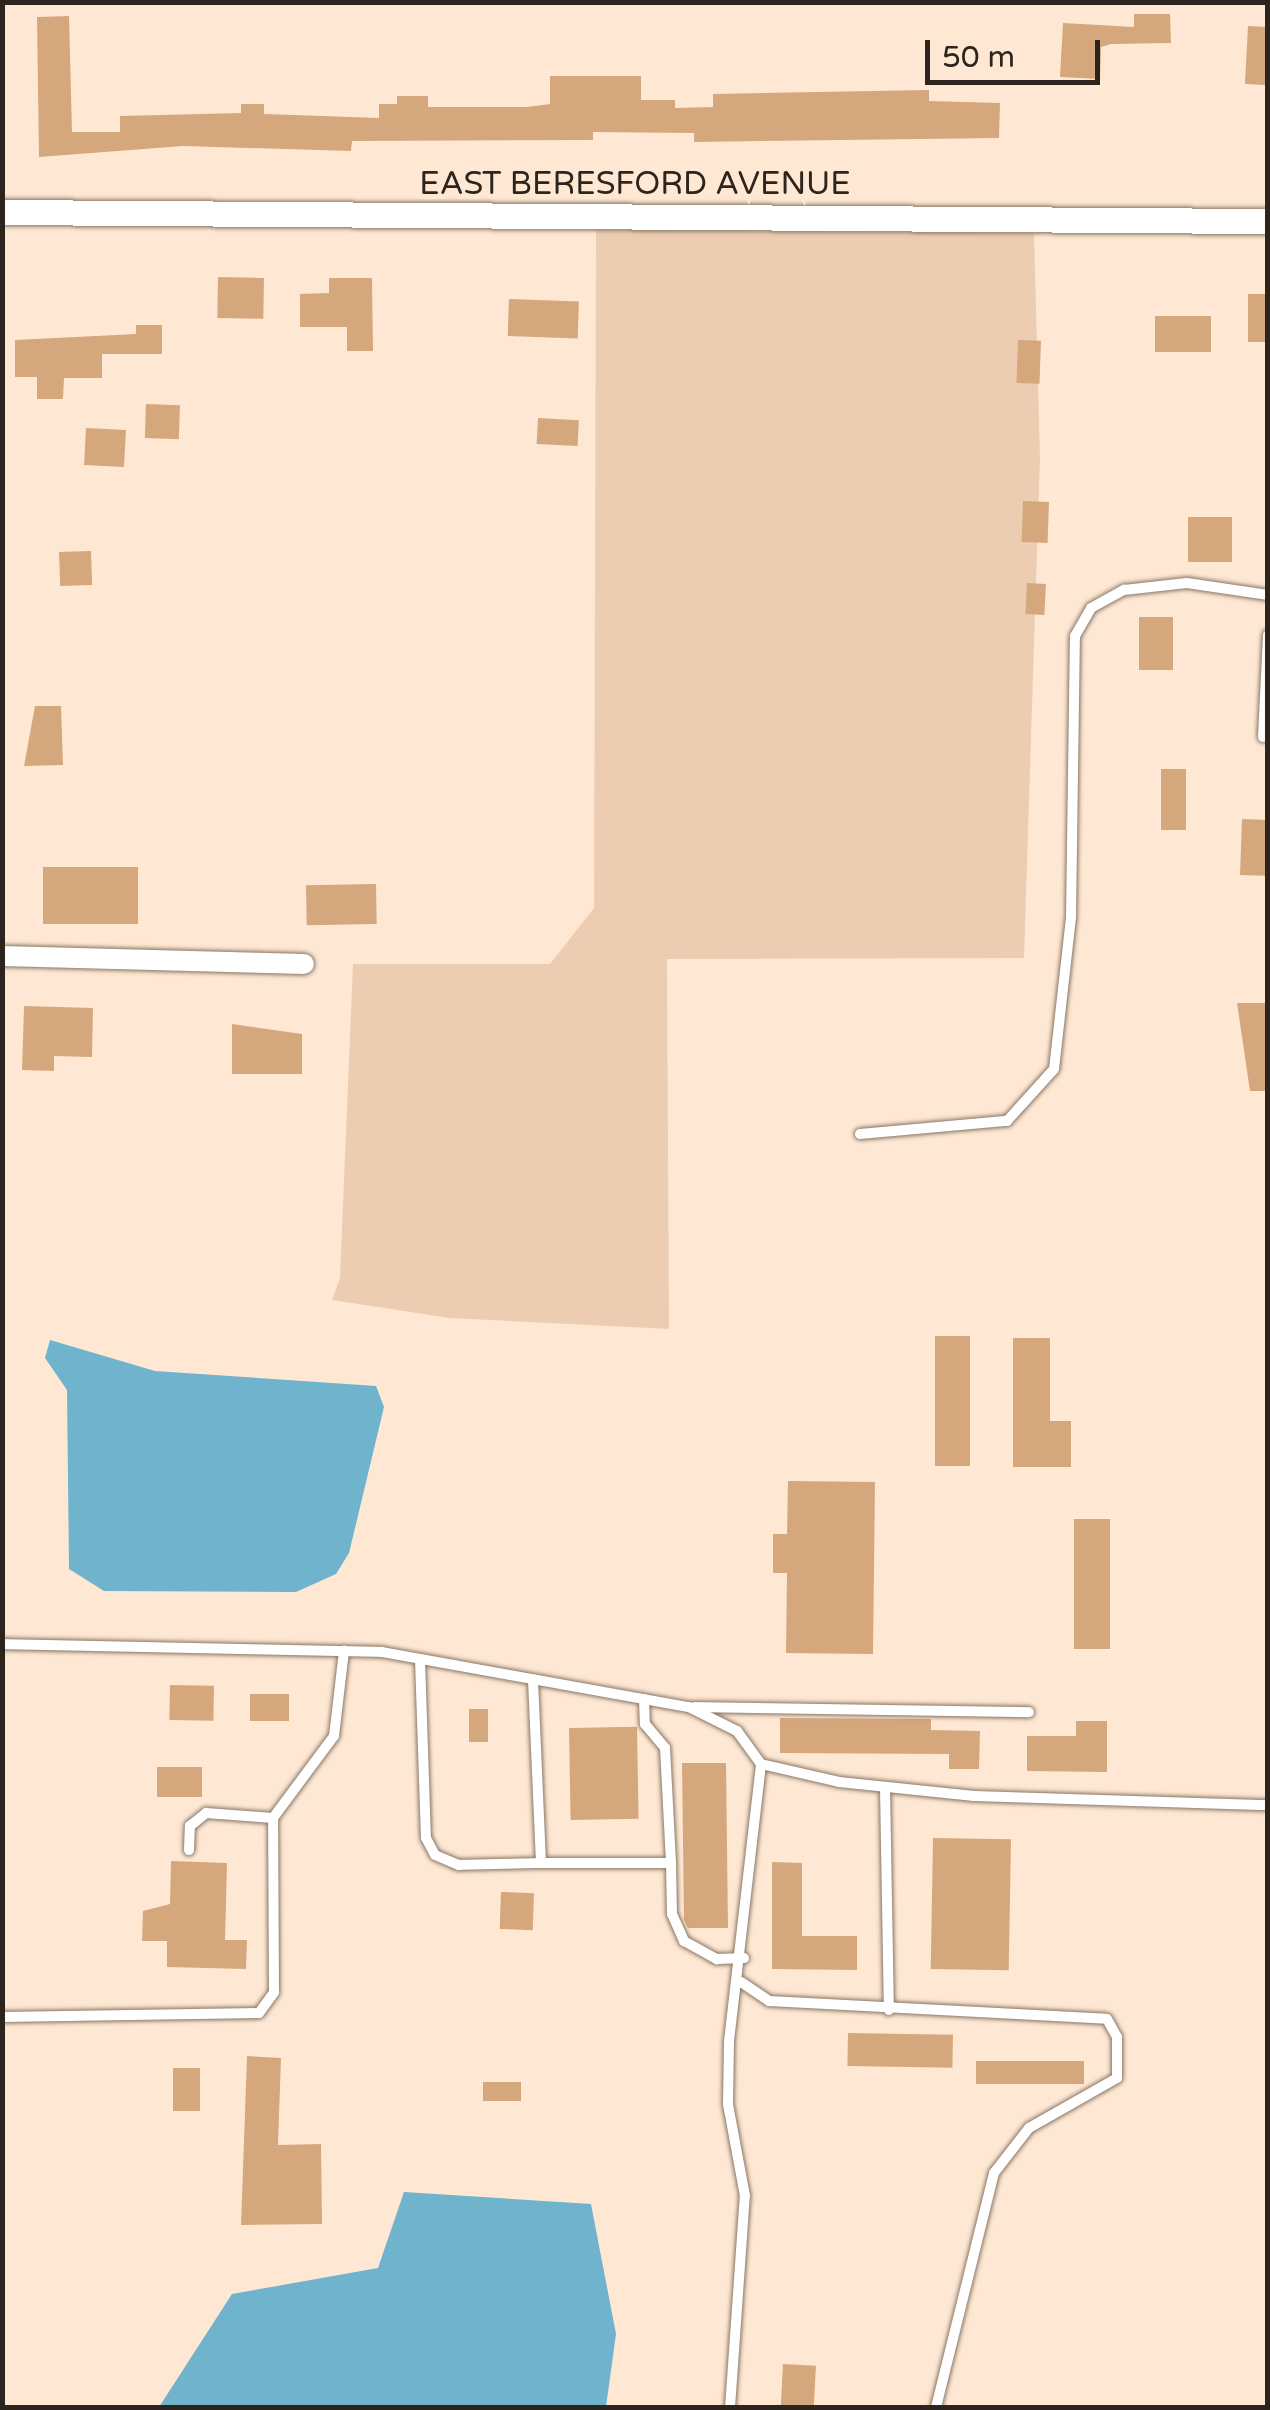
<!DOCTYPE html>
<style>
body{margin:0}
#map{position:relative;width:1270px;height:2410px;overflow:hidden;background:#fee8d4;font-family:"Varela Round",sans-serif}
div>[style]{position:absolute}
.green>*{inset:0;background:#eccdb1}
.water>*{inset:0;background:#6fb3cc}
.building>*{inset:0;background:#d5a77d;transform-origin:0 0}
.roads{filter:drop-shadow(0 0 2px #897664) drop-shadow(0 0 2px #897664)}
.service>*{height:10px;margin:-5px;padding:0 5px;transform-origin:5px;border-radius:5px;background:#fff}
.minor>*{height:20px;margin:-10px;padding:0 10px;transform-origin:10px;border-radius:10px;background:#fff}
.tertiary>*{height:25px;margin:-12.5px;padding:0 12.5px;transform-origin:12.5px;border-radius:12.5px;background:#fff}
span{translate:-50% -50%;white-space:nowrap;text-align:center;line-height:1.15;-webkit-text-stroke:10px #fee8d4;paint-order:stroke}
.street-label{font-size:32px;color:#2d251d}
.frame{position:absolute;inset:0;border:5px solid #2d251d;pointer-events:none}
.scale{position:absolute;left:925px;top:40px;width:175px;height:45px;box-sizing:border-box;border:5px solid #2d251d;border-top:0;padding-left:12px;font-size:30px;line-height:35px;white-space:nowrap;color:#2d251d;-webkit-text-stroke:8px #fee8d4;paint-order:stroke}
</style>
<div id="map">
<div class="green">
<div style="clip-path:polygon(596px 230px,1034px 233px,1040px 458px,1024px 958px,667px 959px,669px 1329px,449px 1318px,332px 1300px,340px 1278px,353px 964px,550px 964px,594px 908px)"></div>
</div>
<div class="water">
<div style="clip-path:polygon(50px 1340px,155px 1371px,376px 1386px,384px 1407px,349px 1553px,336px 1574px,296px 1592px,104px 1591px,69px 1569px,67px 1390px,45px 1358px)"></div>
<div style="clip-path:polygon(404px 2192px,591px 2204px,616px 2334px,606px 2407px,159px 2407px,232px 2294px,378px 2268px)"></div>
</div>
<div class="building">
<div style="clip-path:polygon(1134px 14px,1170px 14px,1171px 43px,1111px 44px,1101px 47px,1100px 79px,1060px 77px,1063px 23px,1134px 27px)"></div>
<div style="clip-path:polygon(69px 16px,72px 132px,120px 132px,120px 116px,241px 113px,241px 104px,264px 104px,264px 114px,379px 118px,379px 104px,397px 104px,397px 96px,428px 96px,428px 107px,527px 107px,550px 104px,550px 76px,641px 76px,641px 100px,675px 100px,675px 108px,713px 107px,713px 94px,929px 90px,929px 101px,1000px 103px,999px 138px,694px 142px,694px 133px,593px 132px,593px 140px,352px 141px,351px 151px,183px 146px,39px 157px,37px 17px)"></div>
<div style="left:1248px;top:26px;width:20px;height:58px;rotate:3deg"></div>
<div style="left:218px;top:277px;width:46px;height:41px;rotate:1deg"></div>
<div style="clip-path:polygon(329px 278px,372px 278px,373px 351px,347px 351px,347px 327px,300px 327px,300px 294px,329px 293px)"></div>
<div style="left:1248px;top:294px;width:20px;height:48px"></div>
<div style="left:509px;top:299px;width:70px;height:37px;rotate:2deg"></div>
<div style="left:1155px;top:316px;width:56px;height:36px"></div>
<div style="clip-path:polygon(136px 325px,162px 325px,162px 354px,102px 354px,102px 378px,64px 378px,63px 399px,37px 399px,37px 377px,15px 377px,15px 340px,136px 334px)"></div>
<div style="left:1018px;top:340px;width:23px;height:43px;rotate:2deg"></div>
<div style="left:146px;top:404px;width:34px;height:34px;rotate:2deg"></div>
<div style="left:538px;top:418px;width:41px;height:26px;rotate:3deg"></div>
<div style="left:86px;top:428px;width:40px;height:37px;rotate:3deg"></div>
<div style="left:1023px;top:501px;width:26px;height:41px;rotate:2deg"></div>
<div style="left:1232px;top:517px;width:45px;height:44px;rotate:90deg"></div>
<div style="left:91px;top:551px;width:34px;height:32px;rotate:88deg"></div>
<div style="left:1027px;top:583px;width:19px;height:31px;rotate:3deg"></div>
<div style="left:1139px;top:617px;width:34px;height:53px"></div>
<div style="clip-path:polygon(35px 706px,61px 706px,63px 765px,24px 766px)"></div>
<div style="left:1161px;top:769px;width:25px;height:61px"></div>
<div style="left:1242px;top:819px;width:26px;height:56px;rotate:2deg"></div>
<div style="left:43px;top:867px;width:95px;height:57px"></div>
<div style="left:376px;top:884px;width:40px;height:70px;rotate:89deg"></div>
<div style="clip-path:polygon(1237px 1003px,1268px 1003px,1268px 1091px,1250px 1091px)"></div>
<div style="clip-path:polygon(24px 1006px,93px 1008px,92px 1057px,54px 1056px,54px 1071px,22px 1070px)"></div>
<div style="clip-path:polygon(232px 1024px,302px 1034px,302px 1074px,232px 1074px)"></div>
<div style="left:935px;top:1336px;width:35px;height:130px"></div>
<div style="clip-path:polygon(1013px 1338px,1050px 1338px,1050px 1421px,1071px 1421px,1071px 1467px,1013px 1467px)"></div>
<div style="clip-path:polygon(788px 1481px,875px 1482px,873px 1654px,786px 1653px,787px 1573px,773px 1573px,773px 1534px,787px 1534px)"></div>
<div style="left:1074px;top:1519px;width:36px;height:130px"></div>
<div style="left:170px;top:1685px;width:44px;height:35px;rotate:1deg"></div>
<div style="left:289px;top:1694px;width:27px;height:39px;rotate:90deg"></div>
<div style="left:469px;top:1709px;width:19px;height:33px"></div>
<div style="clip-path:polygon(780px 1718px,931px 1719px,931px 1730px,980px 1731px,979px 1769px,949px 1769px,949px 1754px,780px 1753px)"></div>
<div style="clip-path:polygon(1076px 1721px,1107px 1721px,1107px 1772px,1027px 1771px,1027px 1736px,1076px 1736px)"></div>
<div style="left:569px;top:1728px;width:68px;height:92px;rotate:-1deg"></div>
<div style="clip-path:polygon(682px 1763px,726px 1763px,728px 1928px,688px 1928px,684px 1920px)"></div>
<div style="left:202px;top:1767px;width:30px;height:45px;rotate:90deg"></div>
<div style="left:933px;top:1838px;width:78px;height:131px;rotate:1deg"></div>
<div style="clip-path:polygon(171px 1861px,227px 1863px,225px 1940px,247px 1940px,246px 1969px,167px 1967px,167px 1941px,142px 1941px,143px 1911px,170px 1904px)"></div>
<div style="clip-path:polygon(772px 1862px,802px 1863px,802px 1936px,857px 1936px,857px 1970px,772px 1969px)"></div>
<div style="left:501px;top:1892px;width:33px;height:37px;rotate:2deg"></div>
<div style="left:848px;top:2033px;width:105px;height:33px;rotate:1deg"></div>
<div style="clip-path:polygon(247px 2056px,281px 2058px,278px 2145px,321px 2144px,322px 2224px,241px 2225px)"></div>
<div style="left:976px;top:2061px;width:108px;height:23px"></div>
<div style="left:173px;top:2068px;width:27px;height:43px"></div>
<div style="left:483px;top:2082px;width:38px;height:19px"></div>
<div style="left:783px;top:2364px;width:33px;height:44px;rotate:3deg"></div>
</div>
<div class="roads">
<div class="service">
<div style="left:1263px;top:737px;width:102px;rotate:-87.2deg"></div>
<div style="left:860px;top:1134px;width:148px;rotate:-5.1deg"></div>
<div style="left:1007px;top:1121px;width:70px;rotate:-47.9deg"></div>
<div style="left:1054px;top:1069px;width:153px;rotate:-83.6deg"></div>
<div style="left:1071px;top:917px;width:281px;rotate:-89.2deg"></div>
<div style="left:1075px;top:636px;width:32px;rotate:-60deg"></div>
<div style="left:1091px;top:608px;width:38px;rotate:-29deg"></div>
<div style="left:1124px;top:590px;width:63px;rotate:-6.3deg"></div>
<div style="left:1187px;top:583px;width:82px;rotate:8.4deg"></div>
<div style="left:2px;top:1644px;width:380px;rotate:1.2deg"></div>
<div style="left:382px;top:1652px;width:312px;rotate:10.2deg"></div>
<div style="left:689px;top:1707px;width:54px;rotate:26.6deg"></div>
<div style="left:737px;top:1731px;width:41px;rotate:54deg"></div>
<div style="left:761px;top:1764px;width:80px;rotate:13deg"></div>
<div style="left:839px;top:1782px;width:136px;rotate:5.9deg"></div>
<div style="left:974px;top:1796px;width:294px;rotate:1.8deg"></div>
<div style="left:420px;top:1659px;width:179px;rotate:88.1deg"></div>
<div style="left:426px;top:1838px;width:19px;rotate:62deg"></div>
<div style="left:435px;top:1855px;width:26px;rotate:23deg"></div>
<div style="left:459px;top:1865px;width:82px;rotate:-1.4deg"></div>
<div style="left:541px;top:1863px;width:184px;rotate:-92.5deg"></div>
<div style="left:644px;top:1699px;width:25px;rotate:88deg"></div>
<div style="left:645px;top:1724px;width:31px;rotate:50deg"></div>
<div style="left:665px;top:1748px;width:115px;rotate:87deg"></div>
<div style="left:695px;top:1707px;width:334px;rotate:0.9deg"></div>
<div style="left:885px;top:1787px;width:223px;rotate:89deg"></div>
<div style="left:189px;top:1850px;width:24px;rotate:-88deg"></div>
<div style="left:190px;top:1826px;width:21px;rotate:-39deg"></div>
<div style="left:206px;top:1813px;width:67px;rotate:4.3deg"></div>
<div style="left:541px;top:1863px;width:130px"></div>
<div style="left:671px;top:1863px;width:51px;rotate:88.9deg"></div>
<div style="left:672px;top:1914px;width:30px;rotate:66deg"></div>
<div style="left:684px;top:1941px;width:38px;rotate:29deg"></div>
<div style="left:717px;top:1959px;width:27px;rotate:-2deg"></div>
<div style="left:741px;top:1982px;width:34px;rotate:34deg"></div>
<div style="left:769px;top:2001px;width:338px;rotate:3deg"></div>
<div style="left:1107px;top:2019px;width:21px;rotate:61deg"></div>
<div style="left:1117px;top:2037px;width:41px;rotate:90deg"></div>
<div style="left:1117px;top:2078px;width:101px;rotate:150.4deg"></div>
<div style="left:1029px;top:2128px;width:57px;rotate:127.9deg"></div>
<div style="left:994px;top:2173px;width:242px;rotate:103.9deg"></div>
<div style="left:2px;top:2017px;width:257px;rotate:-0.9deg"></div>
<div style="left:259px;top:2013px;width:26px;rotate:-54deg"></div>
<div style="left:274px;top:1992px;width:174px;rotate:-90.3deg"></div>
<div style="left:273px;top:1818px;width:102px;rotate:-53.4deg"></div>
<div style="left:334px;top:1736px;width:86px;rotate:-83.3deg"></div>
<div style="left:730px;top:2408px;width:213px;rotate:-86deg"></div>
<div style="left:745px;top:2196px;width:94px;rotate:-100.5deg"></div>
<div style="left:728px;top:2104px;width:63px;rotate:-89.1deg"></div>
<div style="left:729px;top:2041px;width:279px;rotate:-83.4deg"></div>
</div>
<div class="minor">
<div style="left:2px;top:956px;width:302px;rotate:1.5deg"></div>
</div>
<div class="tertiary">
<div style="left:2px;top:212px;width:1266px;rotate:0.41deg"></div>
</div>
</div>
<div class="street-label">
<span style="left:635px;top:184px">EAST BERESFORD AVENUE</span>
</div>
<div class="frame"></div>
<div class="scale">50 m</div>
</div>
